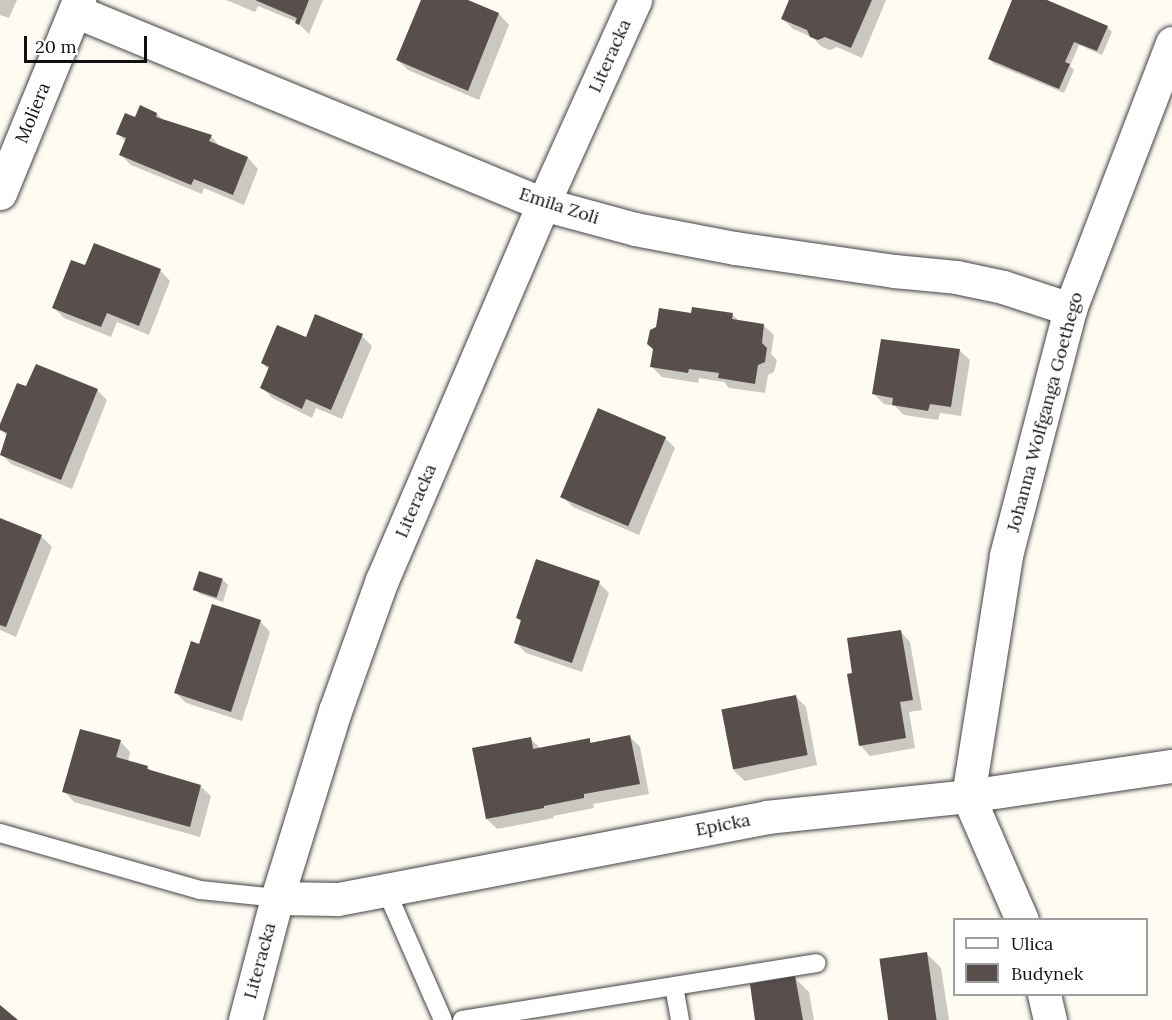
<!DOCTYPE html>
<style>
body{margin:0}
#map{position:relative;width:1172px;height:1020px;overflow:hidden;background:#fefbf3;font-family:Lora,serif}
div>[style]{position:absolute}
.shadow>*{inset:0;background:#0003}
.building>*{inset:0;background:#584f4d;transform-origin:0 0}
.roads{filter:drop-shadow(0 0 2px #434343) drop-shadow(0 0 2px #434343)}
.service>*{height:18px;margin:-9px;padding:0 9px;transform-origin:9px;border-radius:9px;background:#fff}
.minor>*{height:33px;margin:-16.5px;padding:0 16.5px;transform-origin:16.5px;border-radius:16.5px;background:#fff}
span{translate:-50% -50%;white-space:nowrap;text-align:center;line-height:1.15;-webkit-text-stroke:6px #fff;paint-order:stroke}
.street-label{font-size:18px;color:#101010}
.legend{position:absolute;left:953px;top:918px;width:195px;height:78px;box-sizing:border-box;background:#fff;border:2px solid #9f9f9f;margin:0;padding:8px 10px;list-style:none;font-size:18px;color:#101010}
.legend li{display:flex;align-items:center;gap:12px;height:30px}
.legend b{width:30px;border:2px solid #9f9f9f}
.scale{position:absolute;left:24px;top:36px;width:123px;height:27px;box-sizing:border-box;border:3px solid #101010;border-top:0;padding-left:8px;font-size:18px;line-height:21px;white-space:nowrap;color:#101010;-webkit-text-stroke:4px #fff;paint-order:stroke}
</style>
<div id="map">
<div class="shadow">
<div style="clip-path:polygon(0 0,17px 0,9px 18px,0 15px)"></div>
<div style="clip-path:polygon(226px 0,323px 0,309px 34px,297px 22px,258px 6px,255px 12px)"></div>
<div style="clip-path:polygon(422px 0,464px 0,499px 14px,509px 25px,479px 100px,408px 70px,398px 60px)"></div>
<div style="clip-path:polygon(789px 0,886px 0,862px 58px,837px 47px,830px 50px,822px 47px,812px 37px,793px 29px,783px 19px)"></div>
<div style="clip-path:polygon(1014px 0,1043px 0,1107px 27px,1112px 32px,1102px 55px,1079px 45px,1070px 66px,1074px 70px,1064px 93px,994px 64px,989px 59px)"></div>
<div style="clip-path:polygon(157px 114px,164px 121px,211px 136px,221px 148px,248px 158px,258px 169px,244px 205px,204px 188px,202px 194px,131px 165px,121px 155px,126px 142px,118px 134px,136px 119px)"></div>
<div style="clip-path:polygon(86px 267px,160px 270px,170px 281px,149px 335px,117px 322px,111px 337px,64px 318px,54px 308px)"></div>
<div style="clip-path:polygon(693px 308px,733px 315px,740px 322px,763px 325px,774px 335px,771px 354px,777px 360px,774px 372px,768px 375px,765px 393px,729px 388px,724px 382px,699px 378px,698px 383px,662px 377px,652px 367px,692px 315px)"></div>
<div style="clip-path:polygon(362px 336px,372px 346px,342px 419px,316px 408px,312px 418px,272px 398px,262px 387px,269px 370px,262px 363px,307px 339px)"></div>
<div style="clip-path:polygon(959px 350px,970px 360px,961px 416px,940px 413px,938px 420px,904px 415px,895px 406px,884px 404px,874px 394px)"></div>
<div style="clip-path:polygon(27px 388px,97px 390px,107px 400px,72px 489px,11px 464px,1px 454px,7px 436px,0 428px)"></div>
<div style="clip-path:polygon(665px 438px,675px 448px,639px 535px,573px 507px,563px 497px)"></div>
<div style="clip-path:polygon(0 520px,42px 537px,52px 547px,16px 637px,0 630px)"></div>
<div style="clip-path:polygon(223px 580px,228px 585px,223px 602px,200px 594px,195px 589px)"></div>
<div style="clip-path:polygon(599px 583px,609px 593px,582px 672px,526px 653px,516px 643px,522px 623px,518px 618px)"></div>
<div style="clip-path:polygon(260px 621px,270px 632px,242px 721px,186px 703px,176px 693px,200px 646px)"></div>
<div style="clip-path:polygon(900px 631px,910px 642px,922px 710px,909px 712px,915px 748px,870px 756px,860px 745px,854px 674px)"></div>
<div style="clip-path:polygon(795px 696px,806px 707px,817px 765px,745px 781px,734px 771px)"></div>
<div style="clip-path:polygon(629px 736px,640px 747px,649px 794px,593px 804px,594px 808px,553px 816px,554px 818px,497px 829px,487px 819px,530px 738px,541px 749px,589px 740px,593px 744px)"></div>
<div style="clip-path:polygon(120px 741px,130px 752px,128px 762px,147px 767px,153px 772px,200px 786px,211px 796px,200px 837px,74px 802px,64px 791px)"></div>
<div style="clip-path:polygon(926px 953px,941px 968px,949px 1020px,891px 1020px)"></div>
<div style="clip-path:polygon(794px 977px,809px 992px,814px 1020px,758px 1020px)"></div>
</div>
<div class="building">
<div style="clip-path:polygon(255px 0,309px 0,299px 25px,295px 23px,297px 18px)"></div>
<div style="clip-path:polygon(421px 0,468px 0,499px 13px,468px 91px,396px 60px)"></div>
<div style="clip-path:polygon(789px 0,872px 0,851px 48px,825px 37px,818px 40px,810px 37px,807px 30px,781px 19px)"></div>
<div style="clip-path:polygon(1012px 0,1047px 0,1108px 26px,1097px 51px,1074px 42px,1065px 62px,1070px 64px,1059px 89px,988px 59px)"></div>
<div style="clip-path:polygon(140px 105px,157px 113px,156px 117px,212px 135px,209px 141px,248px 157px,233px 195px,194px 179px,191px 185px,119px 155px,126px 138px,116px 134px,125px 113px,135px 117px)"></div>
<div style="clip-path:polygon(94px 243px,161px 269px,139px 326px,107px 313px,101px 327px,52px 308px,71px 260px,85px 265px)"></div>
<div style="clip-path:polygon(692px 307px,733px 313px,732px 319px,764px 324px,762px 343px,767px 348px,765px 362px,758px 365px,755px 384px,718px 378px,719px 373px,689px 369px,688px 373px,650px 367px,653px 349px,647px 344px,650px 330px,656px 327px,659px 308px,691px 313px)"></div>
<div style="clip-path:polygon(315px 314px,363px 334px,331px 410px,306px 399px,302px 409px,260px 388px,269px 367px,261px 363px,277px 325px,306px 337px)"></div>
<div style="clip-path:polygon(881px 339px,960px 349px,951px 407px,930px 404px,928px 411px,892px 405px,893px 398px,872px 394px)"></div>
<div style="clip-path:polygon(36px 364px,98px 389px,61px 480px,0 455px,7px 433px,0 430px,0 424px,17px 383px,26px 386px)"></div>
<div style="left:598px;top:408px;width:74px;height:97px;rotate:23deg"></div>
<div style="clip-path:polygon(0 518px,42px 535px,6px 627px,0 625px)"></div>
<div style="clip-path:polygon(536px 559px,600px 581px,572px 663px,514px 643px,521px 620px,516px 618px)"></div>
<div style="left:199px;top:571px;width:25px;height:20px;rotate:18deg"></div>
<div style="clip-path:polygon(212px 604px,261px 620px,231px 712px,174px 693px,191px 641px,199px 644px)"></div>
<div style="clip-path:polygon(901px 630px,913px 700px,900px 702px,906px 738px,859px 746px,847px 674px,852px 673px,847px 638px)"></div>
<div style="left:796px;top:695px;width:61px;height:76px;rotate:79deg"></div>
<div style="clip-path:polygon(80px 729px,121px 740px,116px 757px,148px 766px,147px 769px,201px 785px,190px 827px,62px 792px)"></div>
<div style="clip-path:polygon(630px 735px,640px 784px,584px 794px,584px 798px,544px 806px,544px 808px,486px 819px,472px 748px,531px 737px,533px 749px,590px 738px,590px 743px)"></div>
<div style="left:927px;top:952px;width:69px;height:48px;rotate:82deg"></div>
<div style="clip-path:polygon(795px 976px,803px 1020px,755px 1020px,750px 984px)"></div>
<div style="clip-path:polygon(0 1005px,18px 1020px,0 1020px)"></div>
</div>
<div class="roads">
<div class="service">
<div style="left:0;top:833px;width:208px;rotate:15.9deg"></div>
<div style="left:200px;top:890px;width:77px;rotate:5.9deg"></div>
<div style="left:386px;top:890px;width:142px;rotate:66.3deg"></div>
<div style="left:674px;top:986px;width:35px;rotate:80deg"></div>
<div style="left:462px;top:1020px;width:359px;rotate:-9.1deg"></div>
</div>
<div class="minor">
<div style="left:75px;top:11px;width:506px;rotate:22.41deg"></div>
<div style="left:543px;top:204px;width:95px;rotate:15.2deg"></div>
<div style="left:635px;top:229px;width:102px;rotate:10.8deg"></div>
<div style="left:735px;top:248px;width:161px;rotate:8.2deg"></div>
<div style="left:894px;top:271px;width:62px;rotate:5.5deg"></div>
<div style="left:956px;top:277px;width:48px;rotate:12deg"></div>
<div style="left:1003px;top:287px;width:71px;rotate:18.2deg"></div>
<div style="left:0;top:193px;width:209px;rotate:-67.7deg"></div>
<div style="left:277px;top:898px;width:61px;rotate:0.9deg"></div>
<div style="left:338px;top:899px;width:436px;rotate:-10.8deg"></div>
<div style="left:766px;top:817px;width:203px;rotate:-5.9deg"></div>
<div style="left:968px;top:796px;width:206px;rotate:-8.4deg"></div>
<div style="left:1022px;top:920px;width:135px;rotate:-113.5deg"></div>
<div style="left:968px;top:796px;width:244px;rotate:-81deg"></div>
<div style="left:1006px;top:555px;width:254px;rotate:-75.4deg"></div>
<div style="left:1070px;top:309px;width:285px;rotate:-69deg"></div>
<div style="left:1044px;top:994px;width:27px;rotate:77deg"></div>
<div style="left:245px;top:1020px;width:126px;rotate:-75.3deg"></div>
<div style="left:277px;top:898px;width:196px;rotate:-72.8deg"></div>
<div style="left:335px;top:711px;width:139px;rotate:-70.3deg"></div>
<div style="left:382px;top:580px;width:409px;rotate:-66.8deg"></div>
<div style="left:543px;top:204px;width:224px;rotate:-65.7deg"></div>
</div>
</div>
<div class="street-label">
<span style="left:610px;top:56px;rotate:-66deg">Literacka</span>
<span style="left:33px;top:113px;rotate:-68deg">Moliera</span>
<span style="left:559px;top:206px;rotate:18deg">Emila Zoli</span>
<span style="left:1045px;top:412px;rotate:-75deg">Johanna Wolfganga Goethego</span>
<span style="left:416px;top:501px;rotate:-67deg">Literacka</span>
<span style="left:723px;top:825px;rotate:-11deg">Epicka</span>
<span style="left:260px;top:961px;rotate:-75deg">Literacka</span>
</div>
<ul class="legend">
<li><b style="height:8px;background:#fff"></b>Ulica</li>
<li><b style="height:16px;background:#584f4d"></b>Budynek</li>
</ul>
<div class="scale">20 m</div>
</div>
